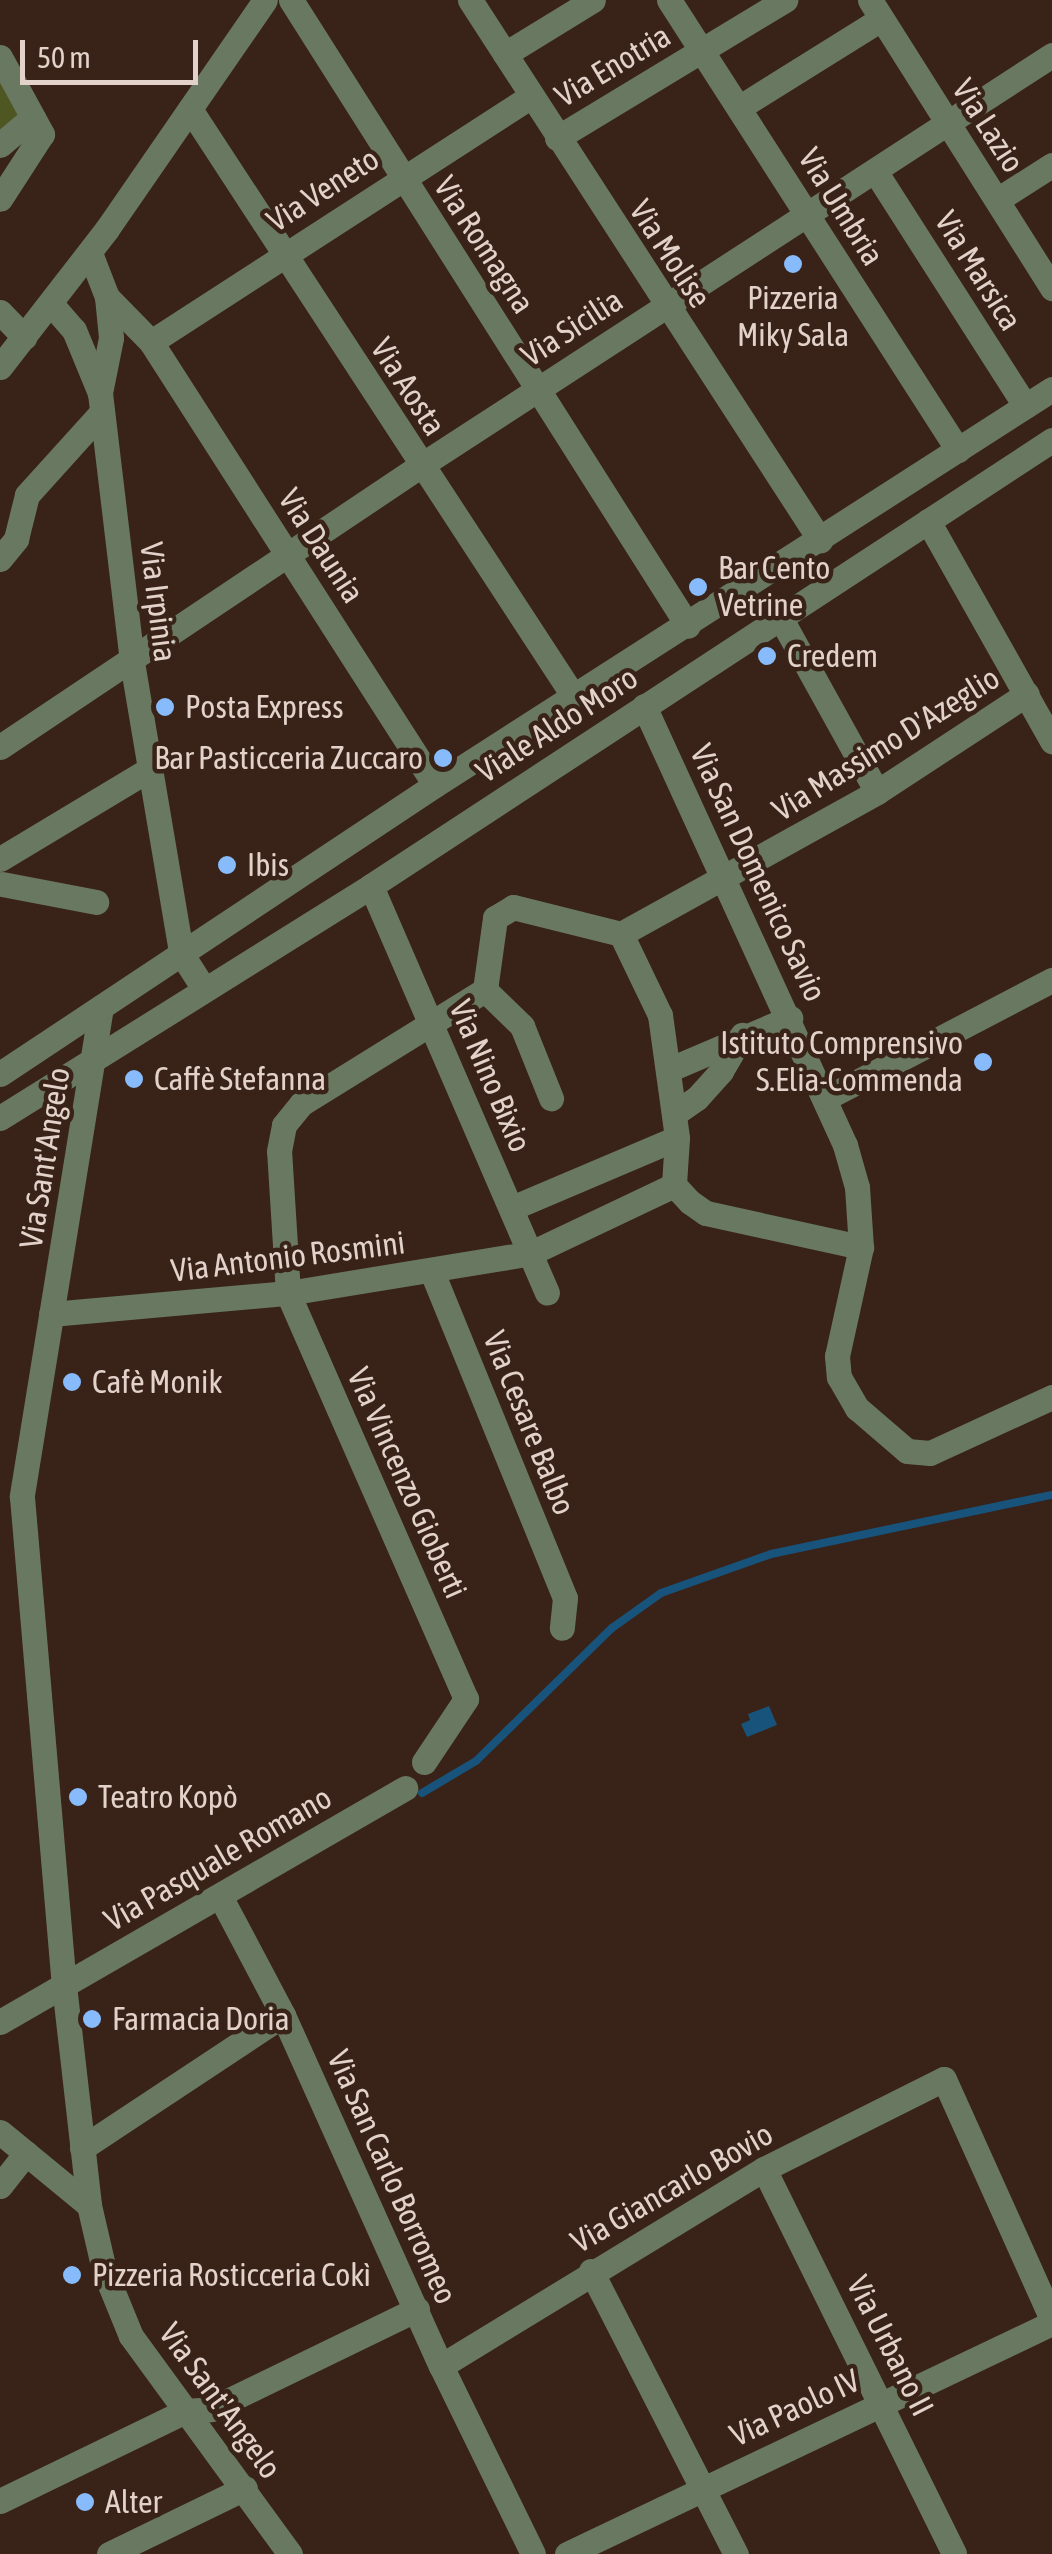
<!DOCTYPE html>
<meta charset="utf-8">
<style>
body{margin:0}
#map{position:relative;width:1052px;height:2554px;overflow:hidden;background:#392217;font-family:"Asap Condensed",sans-serif}
div>[style]{position:absolute}
.green>*{inset:0;background:#4e5622}
.water>*{inset:0;background:#18537c}
.stream>*{height:8px;margin:-4px;padding:0 4px;transform-origin:4px;border-radius:4px;background:#18537c}
.minor>*{height:25px;margin:-12.5px;padding:0 12.5px;transform-origin:12.5px;border-radius:12.5px;background:#697860}
.dots>*{width:28px;height:28px;translate:-50% -50%;box-sizing:border-box;border:5px solid #392217;border-radius:50%}
span{translate:-50% -50%;white-space:nowrap;text-align:center;line-height:1.15;-webkit-text-stroke:9px #392217;paint-order:stroke}
.street-label{font-size:32px;color:#e2d2ca}
.poi-label{font-size:32px;color:#e2d2ca}
.left{translate:0 -50%;text-align:left}
.right{translate:-100% -50%;text-align:right}
.scale{position:absolute;left:20px;top:40px;width:178px;height:45px;box-sizing:border-box;border:5px solid #e2d2ca;border-top:0;padding-left:12px;font-size:30px;line-height:35px;white-space:nowrap;color:#e2d2ca;-webkit-text-stroke:8px #392217;paint-order:stroke}
</style>
<div id="map">
<div class="green">
<div style="clip-path:polygon(0 71px,26px 115px,0 136px)"></div>
</div>
<div class="water">
<div style="clip-path:polygon(769px 1706px,777px 1725px,747px 1737px,741px 1724px,750px 1720px,748px 1714px)"></div>
</div>
<div class="stream">
<div style="left:422px;top:1793px;width:63px;rotate:-30.7deg"></div>
<div style="left:476px;top:1761px;width:190px;rotate:-44.4deg"></div>
<div style="left:612px;top:1628px;width:60px;rotate:-35.5deg"></div>
<div style="left:661px;top:1593px;width:117px;rotate:-19.5deg"></div>
<div style="left:771px;top:1554px;width:287px;rotate:-11.9deg"></div>
</div>
<div class="minor">
<div style="left:291px;top:0;width:741px;rotate:57.62deg"></div>
<div style="left:470px;top:0;width:644px;rotate:57.05deg"></div>
<div style="left:669px;top:0;width:535px;rotate:57.29deg"></div>
<div style="left:870px;top:0;width:341px;rotate:57.7deg"></div>
<div style="left:505px;top:54px;width:103px;rotate:-31.5deg"></div>
<div style="left:0;top:57px;width:88px;rotate:61.4deg"></div>
<div style="left:42px;top:134px;width:77px;rotate:122.9deg"></div>
<div style="left:740px;top:107px;width:166px;rotate:-32deg"></div>
<div style="left:190px;top:109px;width:702px;rotate:56.85deg"></div>
<div style="left:557px;top:138px;width:267px;rotate:-31.2deg"></div>
<div style="left:0;top:145px;width:43px;rotate:-40.3deg"></div>
<div style="left:875px;top:171px;width:279px;rotate:57.4deg"></div>
<div style="left:997px;top:200px;width:65px;rotate:-32.5deg"></div>
<div style="left:90px;top:253px;width:47px;rotate:68.9deg"></div>
<div style="left:107px;top:297px;width:41px;rotate:84.4deg"></div>
<div style="left:111px;top:338px;width:56px;rotate:101.3deg"></div>
<div style="left:107px;top:297px;width:63px;rotate:45.6deg"></div>
<div style="left:151px;top:342px;width:526px;rotate:57.34deg"></div>
<div style="left:52px;top:305px;width:33px;rotate:49deg"></div>
<div style="left:74px;top:330px;width:68px;rotate:67.6deg"></div>
<div style="left:100px;top:393px;width:271px;rotate:83.2deg"></div>
<div style="left:132px;top:662px;width:295px;rotate:80.4deg"></div>
<div style="left:181px;top:953px;width:43px;rotate:57.4deg"></div>
<div style="left:0;top:312px;width:35px;rotate:46deg"></div>
<div style="left:151px;top:342px;width:453px;rotate:-32.9deg"></div>
<div style="left:0;top:367px;width:175px;rotate:-52.2deg"></div>
<div style="left:107px;top:229px;width:278px;rotate:-55.4deg"></div>
<div style="left:928px;top:521px;width:253px;rotate:60.6deg"></div>
<div style="left:0;top:559px;width:26px;rotate:-51deg"></div>
<div style="left:16px;top:539px;width:45px;rotate:-76deg"></div>
<div style="left:27px;top:495px;width:112px;rotate:-47.9deg"></div>
<div style="left:780px;top:617px;width:200px;rotate:61deg"></div>
<div style="left:644px;top:706px;width:483px;rotate:65.4deg"></div>
<div style="left:845px;top:1145px;width:44px;rotate:74.1deg"></div>
<div style="left:857px;top:1187px;width:60px;rotate:86.2deg"></div>
<div style="left:861px;top:1247px;width:112px;rotate:102.4deg"></div>
<div style="left:837px;top:1356px;width:21px;rotate:85deg"></div>
<div style="left:839px;top:1377px;width:36px;rotate:60deg"></div>
<div style="left:857px;top:1408px;width:66px;rotate:40.7deg"></div>
<div style="left:907px;top:1451px;width:23px;rotate:5deg"></div>
<div style="left:930px;top:1453px;width:134px;rotate:-24.7deg"></div>
<div style="left:0;top:747px;width:505px;rotate:-33.78deg"></div>
<div style="left:420px;top:466px;width:754px;rotate:-33.04deg"></div>
<div style="left:0;top:859px;width:175px;rotate:-31deg"></div>
<div style="left:2px;top:884px;width:96px;rotate:10.8deg"></div>
<div style="left:371px;top:886px;width:443px;rotate:66.6deg"></div>
<div style="left:621px;top:934px;width:293px;rotate:-29deg"></div>
<div style="left:877px;top:792px;width:179px;rotate:-33.2deg"></div>
<div style="left:485px;top:990px;width:52px;rotate:44.2deg"></div>
<div style="left:522px;top:1026px;width:78px;rotate:68.1deg"></div>
<div style="left:101px;top:1007px;width:496px;rotate:99.2deg"></div>
<div style="left:22px;top:1497px;width:490px;rotate:85.1deg"></div>
<div style="left:64px;top:1985px;width:221px;rotate:83.5deg"></div>
<div style="left:89px;top:2205px;width:67px;rotate:77deg"></div>
<div style="left:104px;top:2270px;width:71px;rotate:67.8deg"></div>
<div style="left:131px;top:2336px;width:270px;rotate:53.9deg"></div>
<div style="left:668px;top:1070px;width:133px;rotate:-23.1deg"></div>
<div style="left:0;top:1074px;width:522px;rotate:-33.6deg"></div>
<div style="left:435px;top:785px;width:733px;rotate:-32.69deg"></div>
<div style="left:826px;top:1098px;width:255px;rotate:-27.6deg"></div>
<div style="left:674px;top:1114px;width:28px;rotate:-35deg"></div>
<div style="left:697px;top:1098px;width:36px;rotate:-48deg"></div>
<div style="left:721px;top:1071px;width:42px;rotate:-59.7deg"></div>
<div style="left:0;top:1118px;width:438px;rotate:-32deg"></div>
<div style="left:371px;top:886px;width:814px;rotate:-33.22deg"></div>
<div style="left:512px;top:1208px;width:179px;rotate:-23deg"></div>
<div style="left:432px;top:1272px;width:352px;rotate:67.8deg"></div>
<div style="left:565px;top:1598px;width:30px;rotate:96deg"></div>
<div style="left:51px;top:1314px;width:238px;rotate:-5.1deg"></div>
<div style="left:288px;top:1293px;width:246px;rotate:-9.3deg"></div>
<div style="left:531px;top:1253px;width:158px;rotate:-25.4deg"></div>
<div style="left:424px;top:1762px;width:76px;rotate:-56.3deg"></div>
<div style="left:466px;top:1699px;width:443px;rotate:-113.7deg"></div>
<div style="left:288px;top:1293px;width:142px;rotate:-93.6deg"></div>
<div style="left:279px;top:1151px;width:26px;rotate:-79deg"></div>
<div style="left:284px;top:1125px;width:27px;rotate:-51deg"></div>
<div style="left:301px;top:1104px;width:216px;rotate:-31.8deg"></div>
<div style="left:485px;top:990px;width:73px;rotate:-82.1deg"></div>
<div style="left:495px;top:918px;width:21px;rotate:-31deg"></div>
<div style="left:513px;top:907px;width:111px;rotate:14deg"></div>
<div style="left:621px;top:934px;width:90px;rotate:64.3deg"></div>
<div style="left:660px;top:1015px;width:124px;rotate:82.1deg"></div>
<div style="left:677px;top:1138px;width:47px;rotate:93.7deg"></div>
<div style="left:674px;top:1185px;width:23px;rotate:47deg"></div>
<div style="left:690px;top:1202px;width:19px;rotate:35deg"></div>
<div style="left:706px;top:1213px;width:159px;rotate:12.4deg"></div>
<div style="left:220px;top:1896px;width:135px;rotate:62.1deg"></div>
<div style="left:283px;top:2015px;width:385px;rotate:65.8deg"></div>
<div style="left:441px;top:2366px;width:209px;rotate:63.9deg"></div>
<div style="left:0;top:2022px;width:468px;rotate:-30deg"></div>
<div style="left:0;top:2132px;width:115px;rotate:39.4deg"></div>
<div style="left:82px;top:2148px;width:241px;rotate:-33.5deg"></div>
<div style="left:764px;top:2169px;width:429px;rotate:63.7deg"></div>
<div style="left:0;top:2186px;width:42px;rotate:-51.8deg"></div>
<div style="left:591px;top:2271px;width:318px;rotate:62.9deg"></div>
<div style="left:441px;top:2366px;width:378px;rotate:-31.4deg"></div>
<div style="left:764px;top:2169px;width:201px;rotate:-26.6deg"></div>
<div style="left:944px;top:2079px;width:263px;rotate:65.8deg"></div>
<div style="left:0;top:2501px;width:206px;rotate:-25.9deg"></div>
<div style="left:185px;top:2411px;width:26px;rotate:-4deg"></div>
<div style="left:211px;top:2409px;width:229px;rotate:-25.9deg"></div>
<div style="left:109px;top:2554px;width:151px;rotate:-25.9deg"></div>
<div style="left:567px;top:2554px;width:537px;rotate:-25.47deg"></div>
</div>
<div class="dots">
<div style="left:793px;top:264px;background:#87bbfb"></div>
<div style="left:698px;top:587px;background:#87bbfb"></div>
<div style="left:767px;top:656px;background:#87bbfb"></div>
<div style="left:165px;top:707px;background:#87bbfb"></div>
<div style="left:443px;top:758px;background:#87bbfb"></div>
<div style="left:227px;top:865px;background:#87bbfb"></div>
<div style="left:983px;top:1062px;background:#87bbfb"></div>
<div style="left:134px;top:1079px;background:#87bbfb"></div>
<div style="left:72px;top:1382px;background:#87bbfb"></div>
<div style="left:78px;top:1797px;background:#87bbfb"></div>
<div style="left:92px;top:2019px;background:#87bbfb"></div>
<div style="left:72px;top:2275px;background:#87bbfb"></div>
<div style="left:85px;top:2502px;background:#87bbfb"></div>
</div>
<div class="street-label">
<span style="left:613px;top:66px;rotate:-31deg">Via Enotria</span>
<span style="left:988px;top:126px;rotate:57deg">Via Lazio</span>
<span style="left:323px;top:190px;rotate:-33deg">Via Veneto</span>
<span style="left:841px;top:207px;rotate:58deg">Via Umbria</span>
<span style="left:484px;top:245px;rotate:57deg">Via Romagna</span>
<span style="left:670px;top:254px;rotate:57deg">Via Molise</span>
<span style="left:978px;top:271px;rotate:58deg">Via Marsica</span>
<span style="left:572px;top:328px;rotate:-33deg">Via Sicilia</span>
<span style="left:408px;top:387px;rotate:57deg">Via Aosta</span>
<span style="left:321px;top:546px;rotate:57deg">Via Daunia</span>
<span style="left:158px;top:602px;rotate:83deg">Via Irpinia</span>
<span style="left:557px;top:725px;rotate:-33deg">Viale Aldo Moro</span>
<span style="left:886px;top:744px;rotate:-32deg">Via Massimo D'Azeglio</span>
<span style="left:758px;top:873px;rotate:65deg">Via San Domenico Savio</span>
<span style="left:490px;top:1076px;rotate:67deg">Via Nino Bixio</span>
<span style="left:45px;top:1158px;rotate:-81deg">Via Sant'Angelo</span>
<span style="left:288px;top:1257px;rotate:-7deg">Via Antonio Rosmini</span>
<span style="left:529px;top:1423px;rotate:68deg">Via Cesare Balbo</span>
<span style="left:407px;top:1483px;rotate:66deg">Via Vincenzo Gioberti</span>
<span style="left:218px;top:1859px;rotate:-30deg">Via Pasquale Romano</span>
<span style="left:392px;top:2177px;rotate:66deg">Via San Carlo Borromeo</span>
<span style="left:672px;top:2188px;rotate:-30deg">Via Giancarlo Bovio</span>
<span style="left:890px;top:2346px;rotate:63deg">Via Urbano II</span>
<span style="left:220px;top:2401px;rotate:54deg">Via Sant'Angelo</span>
<span style="left:795px;top:2408px;rotate:-25deg">Via Paolo IV</span>
</div>
<div class="poi-label">
<span style="left:793px;top:317px">Pizzeria<br>Miky Sala</span>
<span class="left" style="left:718px;top:587px">Bar Cento<br>Vetrine</span>
<span class="left" style="left:787px;top:656px">Credem</span>
<span class="left" style="left:185px;top:707px">Posta Express</span>
<span class="right" style="left:423px;top:758px">Bar Pasticceria Zuccaro</span>
<span class="left" style="left:247px;top:865px">Ibis</span>
<span class="right" style="left:963px;top:1062px">Istituto Comprensivo<br>S.Elia-Commenda</span>
<span class="left" style="left:154px;top:1079px">Caffè Stefanna</span>
<span class="left" style="left:92px;top:1382px">Cafè Monik</span>
<span class="left" style="left:98px;top:1797px">Teatro Kopò</span>
<span class="left" style="left:112px;top:2019px">Farmacia Doria</span>
<span class="left" style="left:92px;top:2275px">Pizzeria Rosticceria Cokì</span>
<span class="left" style="left:105px;top:2502px">Alter</span>
</div>
<div class="scale">50 m</div>
</div>
